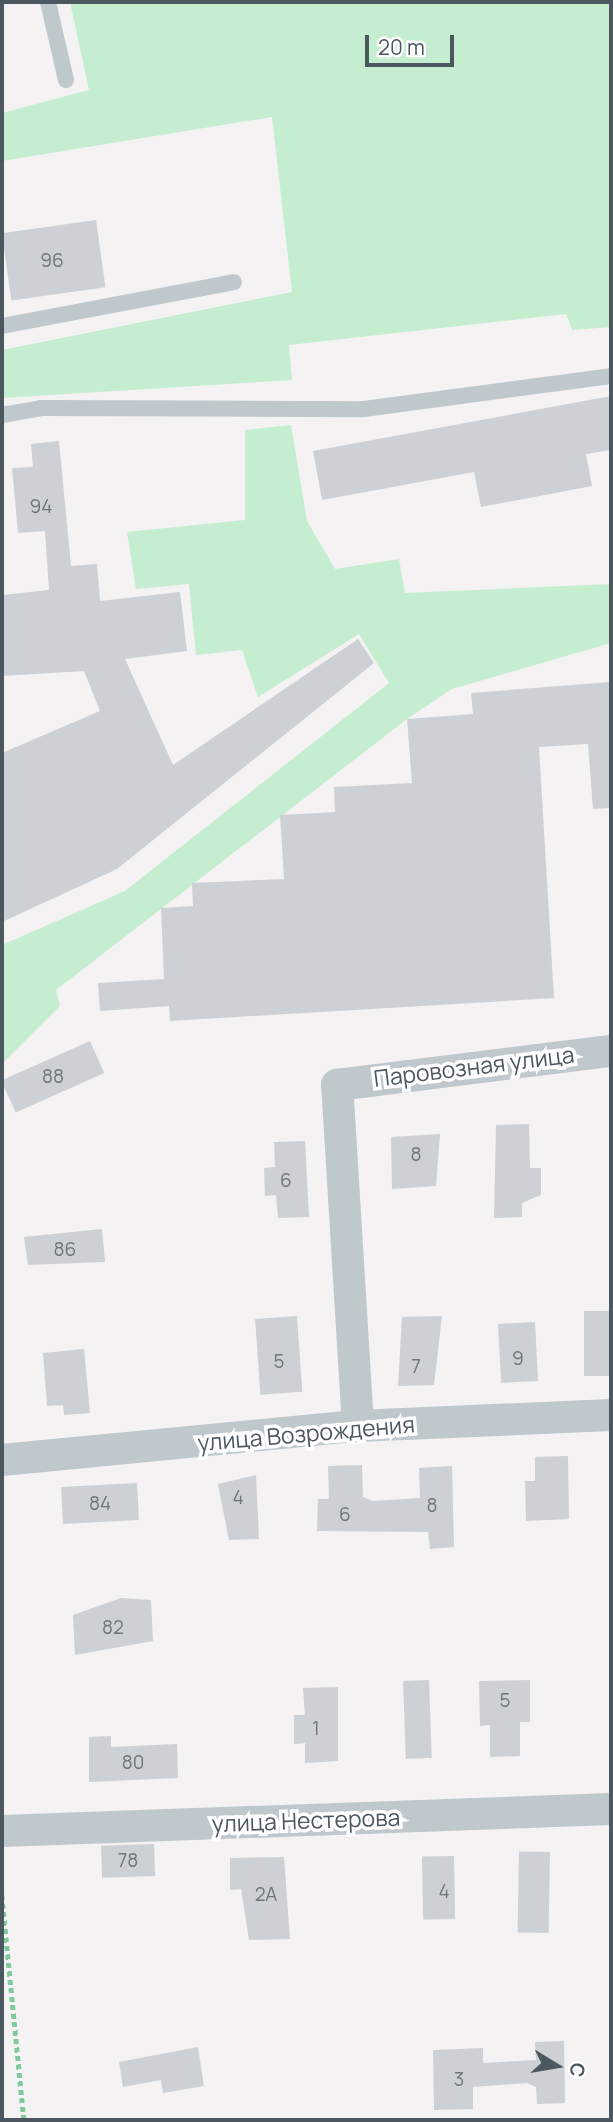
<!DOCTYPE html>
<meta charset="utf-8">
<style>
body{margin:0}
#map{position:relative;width:613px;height:2122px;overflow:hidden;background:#f4f2f3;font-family:Manrope,sans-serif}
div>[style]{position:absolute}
.green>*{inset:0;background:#c5edd0}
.building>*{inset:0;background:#cdd0d4;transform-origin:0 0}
.path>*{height:4.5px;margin-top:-2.25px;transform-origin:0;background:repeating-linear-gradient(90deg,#7fca9c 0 5px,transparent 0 8.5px)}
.lane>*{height:16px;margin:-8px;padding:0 8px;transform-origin:8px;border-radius:8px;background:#bfc8cd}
.street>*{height:32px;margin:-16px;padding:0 16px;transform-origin:16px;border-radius:16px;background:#bfc8cd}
span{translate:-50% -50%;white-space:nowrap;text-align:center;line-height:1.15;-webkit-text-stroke:7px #fff;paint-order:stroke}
.number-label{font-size:19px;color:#6c767c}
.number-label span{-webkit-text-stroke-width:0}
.street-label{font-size:23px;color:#4b585f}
.frame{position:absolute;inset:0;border:4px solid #4b585f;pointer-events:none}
.north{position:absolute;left:522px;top:2031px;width:70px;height:70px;-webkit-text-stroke:5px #fff;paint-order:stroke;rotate:101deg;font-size:19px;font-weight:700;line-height:28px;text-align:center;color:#4b585f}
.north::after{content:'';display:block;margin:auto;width:24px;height:32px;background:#4b585f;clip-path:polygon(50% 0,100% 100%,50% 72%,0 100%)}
.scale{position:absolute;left:365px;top:35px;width:89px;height:32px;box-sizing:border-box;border:4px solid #4b585f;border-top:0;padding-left:9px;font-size:21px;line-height:24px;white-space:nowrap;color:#4b585f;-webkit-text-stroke:5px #fff;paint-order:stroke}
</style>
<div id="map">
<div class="green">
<div style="clip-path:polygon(70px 2px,611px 2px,611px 327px,572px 330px,566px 314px,289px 345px,292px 380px,2px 398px,2px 350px,292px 292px,272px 117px,2px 161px,2px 113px,89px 90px)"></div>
<div style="clip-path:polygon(291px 425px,307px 521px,335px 569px,399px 559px,405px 593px,611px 584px,611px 643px,452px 689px,407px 719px,56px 990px,60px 1006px,2px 1064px,2px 945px,125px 891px,389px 683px,359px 634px,258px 697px,242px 650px,196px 655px,189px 584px,136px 589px,127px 532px,245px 520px,245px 430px)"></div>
</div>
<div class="building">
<div style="left:96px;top:220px;width:68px;height:95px;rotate:82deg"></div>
<div style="clip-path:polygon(611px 396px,611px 450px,586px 454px,592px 486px,481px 507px,474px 472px,322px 500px,313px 451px)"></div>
<div style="clip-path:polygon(59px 441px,71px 566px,97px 564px,100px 601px,180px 592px,187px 651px,125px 659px,173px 765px,358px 639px,374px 663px,117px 869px,2px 922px,2px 753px,100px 711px,84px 671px,2px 676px,2px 595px,49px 590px,45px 531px,18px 533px,12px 468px,33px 467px,31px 444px)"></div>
<div style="clip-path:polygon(611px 682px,611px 808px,593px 809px,588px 744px,539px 747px,554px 998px,170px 1021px,169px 1006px,100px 1011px,98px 983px,164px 979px,161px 908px,193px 906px,192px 883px,284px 879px,280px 815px,335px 812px,334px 787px,412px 783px,407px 719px,473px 714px,471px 693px)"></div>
<div style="left:90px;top:1041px;width:35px;height:97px;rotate:66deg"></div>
<div style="clip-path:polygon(529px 1124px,530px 1168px,541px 1168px,541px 1195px,522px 1203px,522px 1217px,494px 1218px,496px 1125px)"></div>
<div style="clip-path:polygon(440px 1134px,436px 1186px,392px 1189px,391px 1137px)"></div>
<div style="clip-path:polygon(305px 1141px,309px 1217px,278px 1218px,276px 1195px,265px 1196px,264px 1168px,275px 1167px,274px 1142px)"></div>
<div style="clip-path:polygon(102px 1229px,105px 1262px,28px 1265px,24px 1237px)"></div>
<div style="left:611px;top:1311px;width:65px;height:27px;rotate:90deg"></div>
<div style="left:297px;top:1316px;width:76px;height:42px;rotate:86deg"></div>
<div style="clip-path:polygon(442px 1316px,434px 1385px,398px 1386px,402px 1317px)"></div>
<div style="left:535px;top:1322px;width:59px;height:37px;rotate:87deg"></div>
<div style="clip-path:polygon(84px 1349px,90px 1413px,64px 1415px,63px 1405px,47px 1406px,43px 1353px)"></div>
<div style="clip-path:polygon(568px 1456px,569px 1519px,526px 1521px,525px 1481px,535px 1481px,535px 1457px)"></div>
<div style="clip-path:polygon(362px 1465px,363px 1497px,373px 1501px,420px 1498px,419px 1468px,452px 1466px,454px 1547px,430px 1549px,428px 1532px,317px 1531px,318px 1499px,329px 1499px,328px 1466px)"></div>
<div style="clip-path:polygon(256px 1475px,259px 1539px,229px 1540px,218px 1484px)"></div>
<div style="left:137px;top:1483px;width:37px;height:76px;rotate:87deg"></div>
<div style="clip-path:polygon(121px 1598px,151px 1600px,153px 1641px,75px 1655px,73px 1615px)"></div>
<div style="left:429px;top:1680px;width:78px;height:26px;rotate:88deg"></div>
<div style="clip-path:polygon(530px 1680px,530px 1722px,520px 1722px,520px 1756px,490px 1757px,490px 1725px,480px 1726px,479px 1681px)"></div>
<div style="clip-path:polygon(338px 1687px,338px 1761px,305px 1763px,305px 1743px,294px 1744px,294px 1715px,305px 1715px,303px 1688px)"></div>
<div style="clip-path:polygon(111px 1736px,111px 1747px,177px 1744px,178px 1778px,89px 1782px,89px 1737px)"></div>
<div style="left:154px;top:1844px;width:32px;height:53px;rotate:88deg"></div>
<div style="left:550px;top:1852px;width:81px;height:31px;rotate:91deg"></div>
<div style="left:454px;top:1856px;width:63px;height:32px;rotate:89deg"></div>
<div style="clip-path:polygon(284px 1857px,290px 1939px,249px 1940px,241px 1889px,230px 1890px,230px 1858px)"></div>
<div style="clip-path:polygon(564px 2041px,565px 2103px,537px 2104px,536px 2087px,527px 2083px,473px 2087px,473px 2109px,434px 2110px,433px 2050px,483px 2048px,483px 2063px,536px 2060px,535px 2042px)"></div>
<div style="clip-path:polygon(198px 2047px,204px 2086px,163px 2093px,161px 2080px,123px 2087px,119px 2062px)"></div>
</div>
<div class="path">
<div style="left:2px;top:1895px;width:226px;rotate:84.4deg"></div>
</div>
<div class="lane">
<div style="left:48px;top:2px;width:80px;rotate:77deg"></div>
<div style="left:2px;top:326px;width:236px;rotate:-10.7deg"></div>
<div style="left:2px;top:415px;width:40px;rotate:-10deg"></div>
<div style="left:41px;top:408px;width:323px;rotate:0.2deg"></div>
<div style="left:364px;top:409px;width:249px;rotate:-7.6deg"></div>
</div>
<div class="street">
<div style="left:358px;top:1426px;width:342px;rotate:-93.5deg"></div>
<div style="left:337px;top:1085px;width:276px;rotate:-7.1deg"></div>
<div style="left:2px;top:1460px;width:358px;rotate:-5.5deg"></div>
<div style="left:358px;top:1426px;width:253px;rotate:-2.5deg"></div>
<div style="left:2px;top:1831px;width:609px;rotate:-2.07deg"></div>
</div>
<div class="number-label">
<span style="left:52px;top:261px">96</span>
<span style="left:41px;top:507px">94</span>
<span style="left:53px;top:1077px">88</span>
<span style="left:416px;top:1155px">8</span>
<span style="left:286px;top:1181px">6</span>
<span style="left:65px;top:1250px">86</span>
<span style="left:518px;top:1359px">9</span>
<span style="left:279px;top:1362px">5</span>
<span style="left:416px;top:1367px">7</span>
<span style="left:238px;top:1498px">4</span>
<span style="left:100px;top:1504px">84</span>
<span style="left:432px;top:1506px">8</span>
<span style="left:345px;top:1515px">6</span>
<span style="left:113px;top:1628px">82</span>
<span style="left:505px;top:1701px">5</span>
<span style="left:316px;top:1729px">1</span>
<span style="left:133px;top:1763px">80</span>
<span style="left:128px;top:1861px">78</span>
<span style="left:444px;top:1892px">4</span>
<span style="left:266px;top:1895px">2А</span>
<span style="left:459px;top:2080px">3</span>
</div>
<div class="street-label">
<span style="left:474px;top:1066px;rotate:-7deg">Паровозная улица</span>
<span style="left:306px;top:1433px;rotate:-5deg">улица Возрождения</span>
<span style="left:306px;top:1820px;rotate:-2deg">улица Нестерова</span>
</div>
<div class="frame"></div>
<div class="north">С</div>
<div class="scale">20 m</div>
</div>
